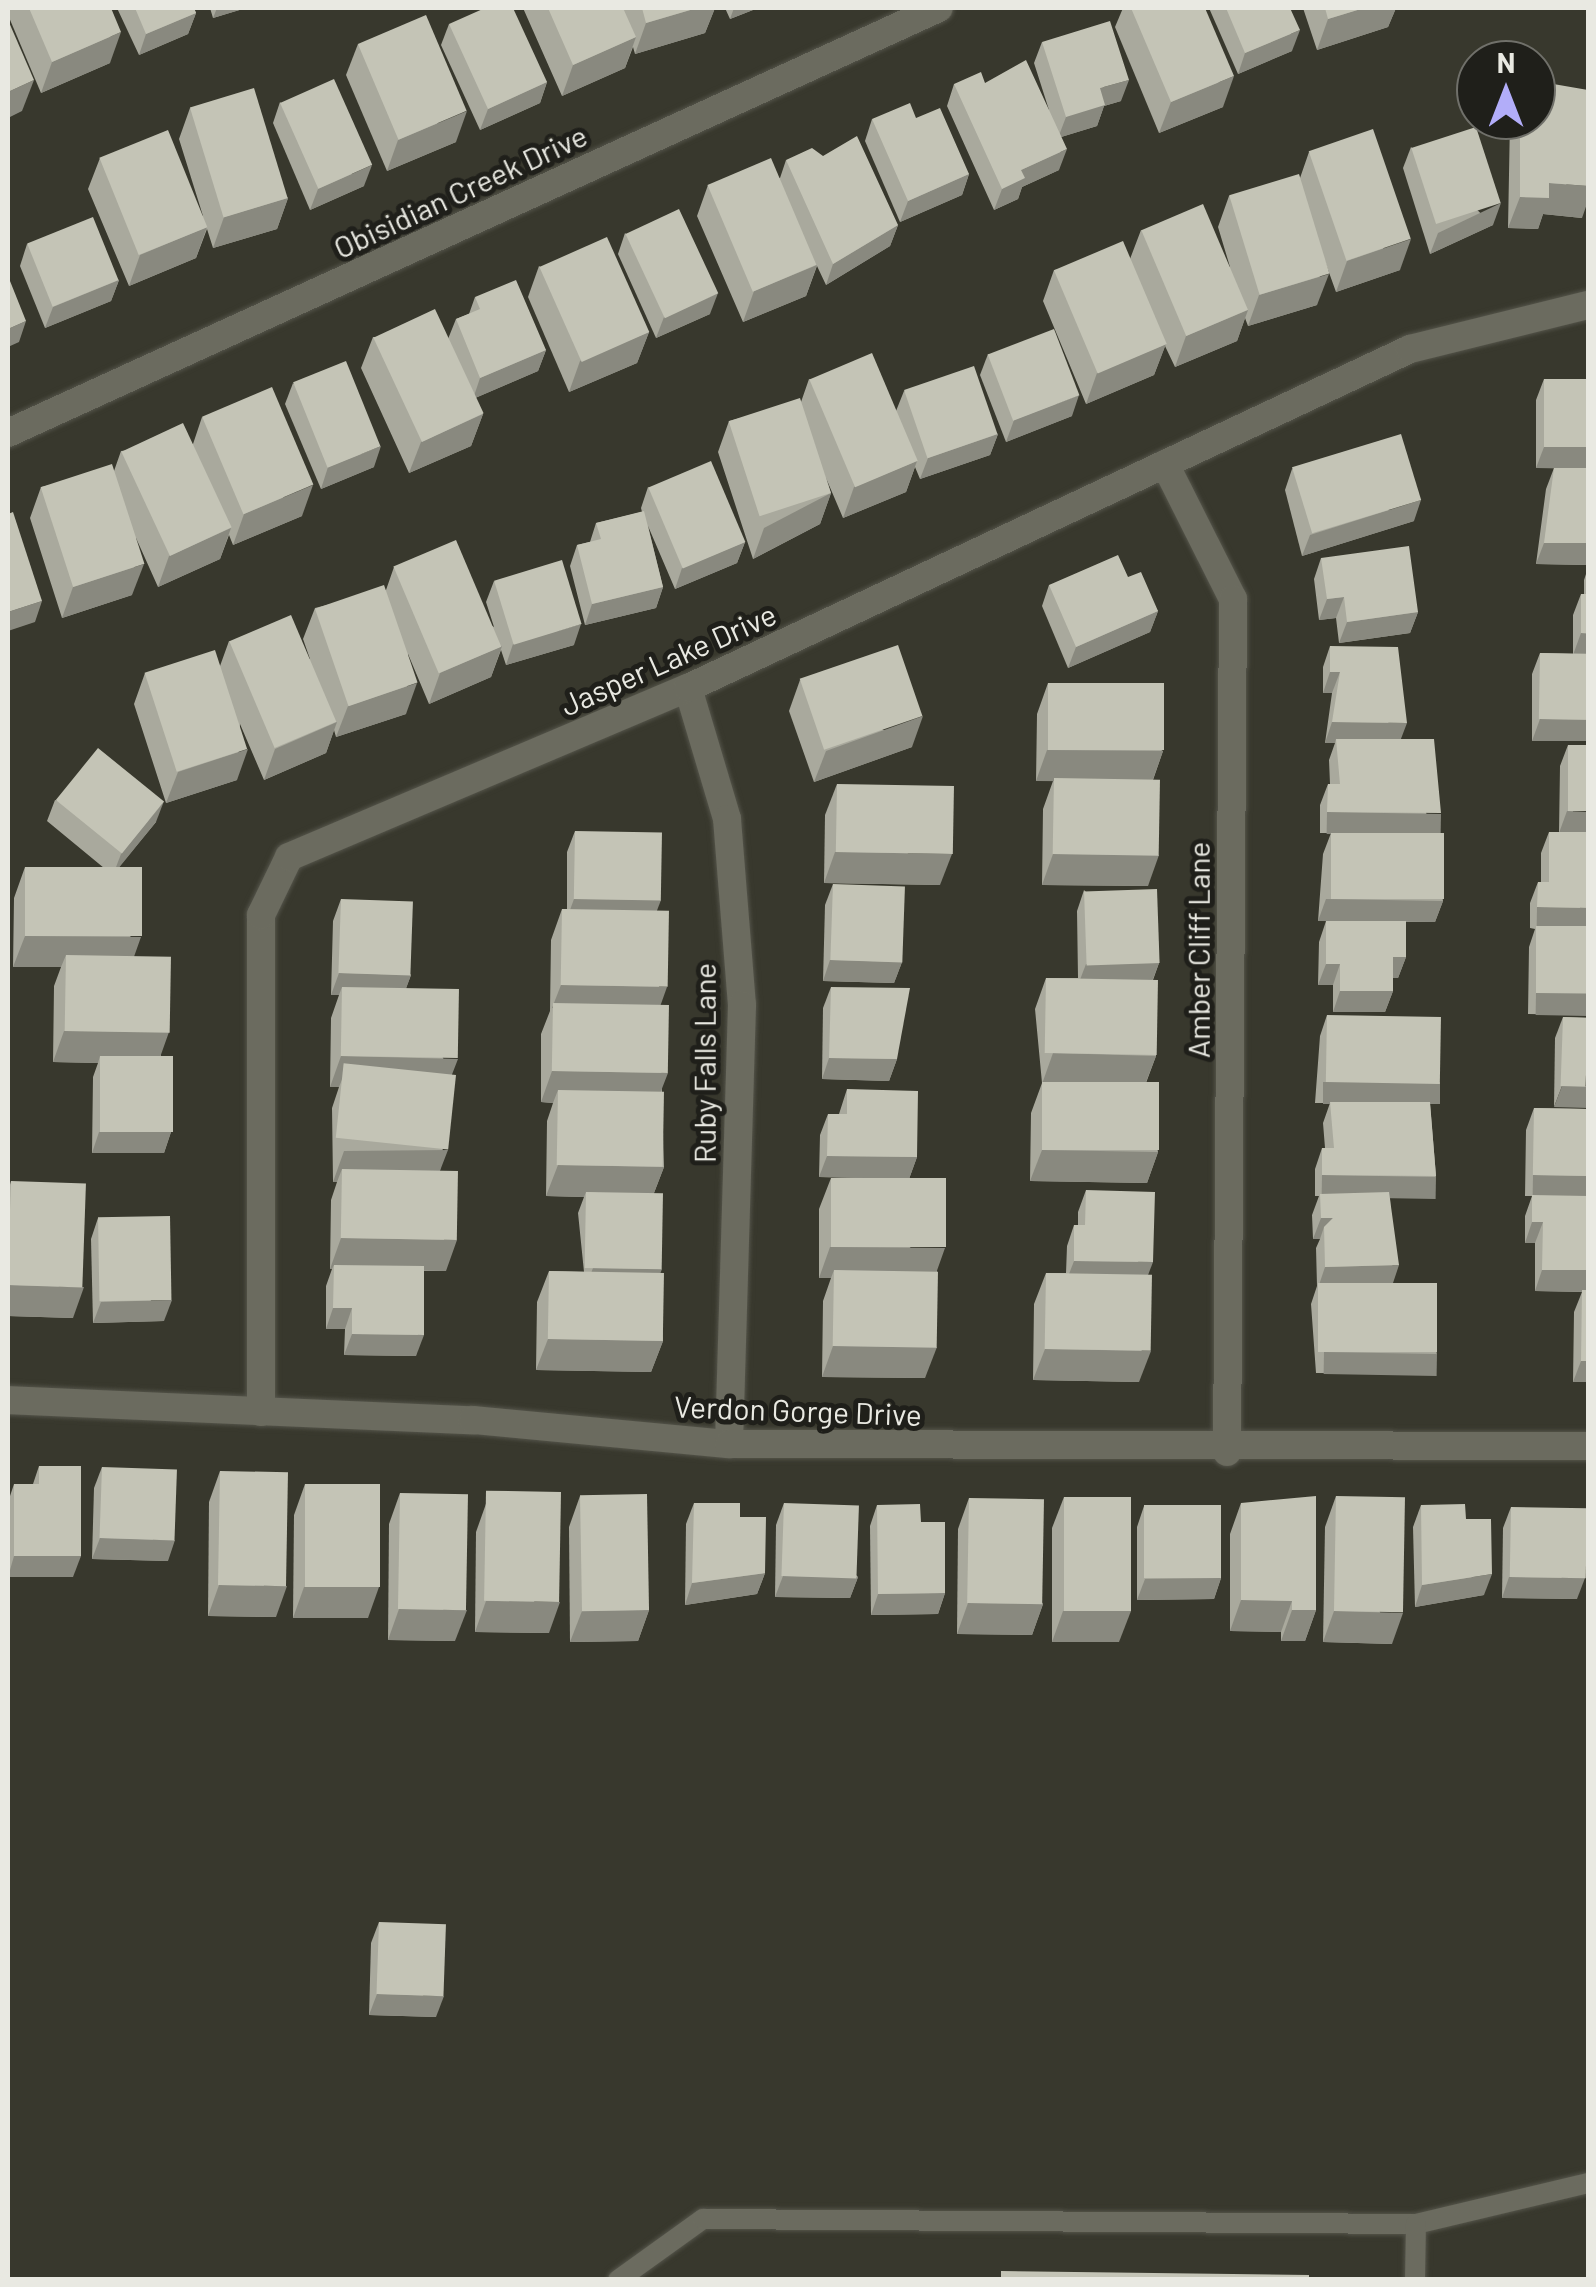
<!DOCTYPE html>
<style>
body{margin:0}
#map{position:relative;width:1596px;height:2287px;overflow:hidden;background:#38382d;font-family:Barlow,sans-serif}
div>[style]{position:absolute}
.roads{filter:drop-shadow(0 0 2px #54544a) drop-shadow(0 0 2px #54544a)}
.service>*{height:20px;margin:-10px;padding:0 10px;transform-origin:10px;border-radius:10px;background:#6b6b5f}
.minor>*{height:28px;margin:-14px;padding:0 14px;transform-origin:14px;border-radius:14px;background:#6b6b5f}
.wall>*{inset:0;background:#a9a99d}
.shaded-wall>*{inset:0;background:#89897f;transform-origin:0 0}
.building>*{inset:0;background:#c4c4b6;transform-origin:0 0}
span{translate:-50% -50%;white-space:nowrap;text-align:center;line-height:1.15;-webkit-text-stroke:10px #1f1f1a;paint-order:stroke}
.street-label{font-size:30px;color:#e9e9e2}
.frame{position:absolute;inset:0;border:10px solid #e9e9e2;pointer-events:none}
.north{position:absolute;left:1456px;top:40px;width:100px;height:100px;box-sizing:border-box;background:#1f1f1a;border:2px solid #70706a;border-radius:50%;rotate:0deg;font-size:28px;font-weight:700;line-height:40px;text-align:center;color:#e9e9e2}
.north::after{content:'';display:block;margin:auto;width:35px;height:45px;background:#b2adf9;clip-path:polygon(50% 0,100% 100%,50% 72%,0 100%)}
</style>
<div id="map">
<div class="roads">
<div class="service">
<div style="left:618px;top:2280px;width:105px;rotate:-35.7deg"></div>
<div style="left:703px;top:2219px;width:713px;rotate:0.4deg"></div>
<div style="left:1416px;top:2224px;width:177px;rotate:-13.4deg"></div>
<div style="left:1415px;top:2280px;width:56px;rotate:-89deg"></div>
</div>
<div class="minor">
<div style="left:8px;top:433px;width:1023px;rotate:-24.54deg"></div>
<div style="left:1165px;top:464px;width:151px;rotate:63.3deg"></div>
<div style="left:1233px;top:599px;width:853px;rotate:90.4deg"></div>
<div style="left:688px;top:688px;width:137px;rotate:73.4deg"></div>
<div style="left:727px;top:819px;width:187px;rotate:85.4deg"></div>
<div style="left:742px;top:1005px;width:439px;rotate:91.7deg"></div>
<div style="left:8px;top:1400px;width:465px;rotate:2.5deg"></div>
<div style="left:473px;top:1420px;width:257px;rotate:5.4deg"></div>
<div style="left:729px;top:1444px;width:859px;rotate:0.13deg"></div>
<div style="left:261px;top:1412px;width:497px;rotate:-90deg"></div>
<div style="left:261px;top:915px;width:64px;rotate:-64.2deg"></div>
<div style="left:289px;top:857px;width:433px;rotate:-23deg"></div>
<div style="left:688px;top:688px;width:798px;rotate:-25.15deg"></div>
<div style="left:1410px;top:349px;width:183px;rotate:-13.9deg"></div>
</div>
</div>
<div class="wall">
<div style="clip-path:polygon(8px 8px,111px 8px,110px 63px,41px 93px,8px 15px)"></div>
<div style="clip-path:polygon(117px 8px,194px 8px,196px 13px,188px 34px,139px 55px)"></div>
<div style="clip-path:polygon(210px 8px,246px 8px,213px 18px)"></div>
<div style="clip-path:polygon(523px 8px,715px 8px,705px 33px,635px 54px,633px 47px,625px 68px,562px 96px)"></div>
<div style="clip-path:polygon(725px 8px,758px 8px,730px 19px)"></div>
<div style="clip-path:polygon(1123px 8px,1205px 8px,1223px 107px,1159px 133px,1115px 27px)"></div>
<div style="clip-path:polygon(1209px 8px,1290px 8px,1292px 51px,1238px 74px)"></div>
<div style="clip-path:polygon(1303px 8px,1396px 8px,1388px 27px,1317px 50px)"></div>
<div style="clip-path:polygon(449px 24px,547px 82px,540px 103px,480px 130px,441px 45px)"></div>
<div style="clip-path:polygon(1042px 42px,1121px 101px,1104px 106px,1097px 126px,1061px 137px,1059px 170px,1022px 187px,1018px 199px,994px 210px,947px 106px,954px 84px,985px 83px,1049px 110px,1034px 63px)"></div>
<div style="clip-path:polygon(358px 44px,456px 142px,387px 171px,346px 75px)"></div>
<div style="clip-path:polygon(280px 102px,364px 186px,310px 210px,273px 123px)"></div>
<div style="clip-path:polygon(190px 108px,288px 198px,277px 229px,213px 248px,207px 229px,196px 258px,129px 286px,88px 189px,100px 158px,203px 216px,179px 139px)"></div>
<div style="clip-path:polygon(872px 119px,969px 174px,962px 195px,900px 222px,865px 141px)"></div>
<div style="clip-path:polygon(1510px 120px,1536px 120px,1582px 218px,1543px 214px,1538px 229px,1508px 228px)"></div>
<div style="clip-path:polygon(1411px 147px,1493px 225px,1430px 254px,1403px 168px)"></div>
<div style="clip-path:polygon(1309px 152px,1400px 270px,1336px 292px,1322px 253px,1317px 305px,1248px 326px,1245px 318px,1237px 341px,1175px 367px,1165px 346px,1154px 375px,1086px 404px,1043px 301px,1054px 270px,1130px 259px,1141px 230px,1230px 267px,1218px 227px,1229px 196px,1300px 178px)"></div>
<div style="clip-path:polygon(786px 160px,898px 225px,890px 246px,826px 285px,817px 266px,806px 296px,743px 322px,697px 216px,708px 185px,780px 178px)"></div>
<div style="clip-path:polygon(625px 233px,710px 314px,656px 338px,618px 254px)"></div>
<div style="clip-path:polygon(27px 244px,119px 280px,111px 301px,45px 328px,20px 266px)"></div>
<div style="clip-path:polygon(539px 266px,649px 332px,637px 363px,569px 392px,528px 297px)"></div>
<div style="clip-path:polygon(475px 297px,546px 350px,538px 371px,475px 398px,483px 414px,471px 446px,409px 473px,361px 368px,373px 337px,448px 339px,456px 319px,469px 314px)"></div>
<div style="clip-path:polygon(988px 354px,1072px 416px,1006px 442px,980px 375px)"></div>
<div style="clip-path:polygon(809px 379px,896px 411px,904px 391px,998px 434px,990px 455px,920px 479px,915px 467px,906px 492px,843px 518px,826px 478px,831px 493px,820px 524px,753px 559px,718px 452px,729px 421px,801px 402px)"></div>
<div style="clip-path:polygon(1544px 379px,1588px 565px,1536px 564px,1546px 489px,1554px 468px,1536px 468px,1536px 400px)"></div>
<div style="clip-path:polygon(293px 383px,374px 467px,321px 489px,285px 404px)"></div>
<div style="clip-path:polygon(202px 417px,302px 516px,233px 545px,229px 535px,220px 559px,158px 587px,136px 538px,132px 595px,62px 618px,30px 518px,41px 487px,114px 471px,121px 451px,193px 444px)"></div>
<div style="clip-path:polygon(1292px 469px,1414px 521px,1302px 556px,1285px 490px)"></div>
<div style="clip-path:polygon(648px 487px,745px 542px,737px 563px,675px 589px,648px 526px,663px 587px,656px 608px,585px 625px,570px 566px,577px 545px,590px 542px,596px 523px,642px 512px,641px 508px)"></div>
<div style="clip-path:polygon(1321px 558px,1418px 612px,1410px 633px,1339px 643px,1336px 618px,1319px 620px,1314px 579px)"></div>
<div style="clip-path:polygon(394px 567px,494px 627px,486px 602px,494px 581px,574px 645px,506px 665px,501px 650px,491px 677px,429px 704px,408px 654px,406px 714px,336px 737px,334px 730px,326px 753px,264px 780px,240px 724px,237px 780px,166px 803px,134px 704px,145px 673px,220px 666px,229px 641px,310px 659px,303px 639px,315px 608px,386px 590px)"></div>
<div style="clip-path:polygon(1588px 568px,1588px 741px,1532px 741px,1532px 674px,1540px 653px,1573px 654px,1573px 615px,1581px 594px,1584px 594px,1584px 580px)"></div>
<div style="clip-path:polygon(1128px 577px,1158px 611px,1150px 632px,1068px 668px,1042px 606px,1049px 585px)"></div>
<div style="clip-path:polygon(1330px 646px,1401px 739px,1433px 833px,1443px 901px,1435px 922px,1406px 922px,1406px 957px,1398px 978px,1393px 978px,1393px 991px,1385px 1012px,1333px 1012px,1333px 985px,1318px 985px,1319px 942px,1326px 921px,1379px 921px,1318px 921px,1323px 854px,1331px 833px,1320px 833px,1320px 805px,1328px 784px,1330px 784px,1329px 760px,1335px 743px,1325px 743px,1332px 693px,1323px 693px,1323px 667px)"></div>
<div style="clip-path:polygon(800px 680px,912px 747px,814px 782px,789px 711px)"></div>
<div style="clip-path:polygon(1048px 683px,1163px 751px,1153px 780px,1148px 886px,1042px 885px,1043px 809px,1053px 781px,1036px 781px,1037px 714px)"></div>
<div style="clip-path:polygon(1568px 745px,1588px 1015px,1528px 1014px,1529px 947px,1535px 929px,1530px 928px,1530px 903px,1538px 882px,1541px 882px,1541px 853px,1549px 832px,1559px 832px,1560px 766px)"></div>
<div style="clip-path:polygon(837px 784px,940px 885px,824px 883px,825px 815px)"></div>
<div style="clip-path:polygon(55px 800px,156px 822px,118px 868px,134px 956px,161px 1056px,171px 1132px,164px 1153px,92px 1153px,93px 1077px,98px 1063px,53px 1062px,54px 986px,61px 967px,13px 967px,14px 898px,25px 867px,104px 868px,47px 821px)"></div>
<div style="clip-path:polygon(575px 831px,657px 910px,664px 1167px,654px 1193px,660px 1274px,663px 1341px,651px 1372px,536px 1370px,537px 1302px,549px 1271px,584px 1272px,578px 1213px,584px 1197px,546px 1196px,547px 1121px,553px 1103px,541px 1102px,541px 1034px,550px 1011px,551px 940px,562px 909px,567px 909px,567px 852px)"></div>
<div style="clip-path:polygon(833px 884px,902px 962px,894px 983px,823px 981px,825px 905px)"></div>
<div style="clip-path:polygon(1084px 890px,1159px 963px,1153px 980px,1156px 1056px,1146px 1083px,1158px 1152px,1147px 1183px,1030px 1181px,1031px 1113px,1042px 1083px,1035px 1009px,1046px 978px,1078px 978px,1077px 911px)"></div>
<div style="clip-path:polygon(341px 899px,411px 975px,406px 988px,452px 1075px,440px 1171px,446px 1271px,424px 1271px,416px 1356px,344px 1355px,345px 1329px,326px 1329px,326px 1286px,332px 1269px,330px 1269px,331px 1200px,337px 1182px,333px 1182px,332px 1108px,339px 1087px,330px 1087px,331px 1018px,339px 995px,331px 995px,333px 921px)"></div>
<div style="clip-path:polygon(831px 987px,897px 1059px,889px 1081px,822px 1079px,823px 1008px)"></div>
<div style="clip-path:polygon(1327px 1015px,1433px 1104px,1430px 1104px,1436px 1176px,1429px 1197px,1390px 1197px,1393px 1284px,1437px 1353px,1429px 1374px,1316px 1373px,1311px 1304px,1317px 1286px,1316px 1248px,1320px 1239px,1313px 1239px,1312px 1215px,1319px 1196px,1315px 1196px,1315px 1169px,1322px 1148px,1325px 1148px,1323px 1123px,1330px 1103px,1315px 1103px,1320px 1036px)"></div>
<div style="clip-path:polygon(1563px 1017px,1588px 1018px,1554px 1107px,1555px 1038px)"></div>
<div style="clip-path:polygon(847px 1089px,917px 1157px,909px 1179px,819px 1177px,820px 1135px,828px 1114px,839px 1114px)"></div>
<div style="clip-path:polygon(1534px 1108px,1588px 1109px,1588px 1382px,1573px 1382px,1574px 1312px,1582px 1292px,1535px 1291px,1535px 1243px,1525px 1243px,1525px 1216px,1532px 1196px,1525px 1196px,1526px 1130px)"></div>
<div style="clip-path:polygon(831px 1178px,937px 1271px,925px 1378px,822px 1377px,823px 1301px,831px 1278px,819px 1278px,819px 1209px)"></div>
<div style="clip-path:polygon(11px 1181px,73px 1318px,8px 1316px,8px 1192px)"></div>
<div style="clip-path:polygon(1086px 1190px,1148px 1275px,1139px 1382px,1033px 1380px,1034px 1304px,1046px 1273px,1066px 1273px,1067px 1246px,1074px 1225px,1078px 1225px,1078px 1212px)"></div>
<div style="clip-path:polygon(98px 1218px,164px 1321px,93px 1323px,91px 1239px)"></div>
<div style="clip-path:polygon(39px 1466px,73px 1577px,8px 1577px,8px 1502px,14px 1484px,33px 1484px)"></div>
<div style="clip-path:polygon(102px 1467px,168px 1561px,92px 1559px,94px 1488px)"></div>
<div style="clip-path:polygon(220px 1471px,276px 1617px,208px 1616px,209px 1502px)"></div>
<div style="clip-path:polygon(305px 1484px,368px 1618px,293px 1618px,294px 1515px)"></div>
<div style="clip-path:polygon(400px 1493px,455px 1641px,388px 1640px,389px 1524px)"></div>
<div style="clip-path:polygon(580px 1496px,649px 1610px,638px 1641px,570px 1642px,569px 1527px)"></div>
<div style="clip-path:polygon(1336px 1496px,1392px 1644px,1323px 1642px,1325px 1527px)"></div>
<div style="clip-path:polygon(1064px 1497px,1119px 1642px,1052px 1642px,1052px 1528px)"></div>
<div style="clip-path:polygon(969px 1498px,1043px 1604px,1032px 1635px,957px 1634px,958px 1529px)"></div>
<div style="clip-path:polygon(487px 1501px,549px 1633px,475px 1632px,476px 1532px)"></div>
<div style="clip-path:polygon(694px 1503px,740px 1517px,765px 1573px,757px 1594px,685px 1605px,686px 1524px)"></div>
<div style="clip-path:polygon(784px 1503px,858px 1577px,850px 1598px,775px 1597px,776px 1525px)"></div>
<div style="clip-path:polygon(1241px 1503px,1316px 1610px,1305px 1641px,1281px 1641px,1281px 1632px,1230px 1631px,1230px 1534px)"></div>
<div style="clip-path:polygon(877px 1505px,921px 1522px,945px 1593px,938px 1614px,871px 1615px,870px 1526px)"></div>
<div style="clip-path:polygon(1421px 1505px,1484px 1595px,1415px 1607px,1413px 1527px)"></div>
<div style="clip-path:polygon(1144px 1506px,1221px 1578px,1214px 1599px,1137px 1600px,1137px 1527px)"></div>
<div style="clip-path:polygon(1511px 1507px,1577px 1599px,1502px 1598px,1503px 1528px)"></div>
<div style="clip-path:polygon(379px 1922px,436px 2017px,369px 2015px,371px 1943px)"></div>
</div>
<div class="shaded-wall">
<div style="clip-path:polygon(217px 8px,246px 8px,213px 18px)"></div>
<div style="clip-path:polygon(697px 8px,715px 8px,705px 33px,635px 54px,646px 23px)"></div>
<div style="clip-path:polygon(734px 8px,758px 8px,730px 19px)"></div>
<div style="clip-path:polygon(1364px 8px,1396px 8px,1388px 27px,1317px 50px,1328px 19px)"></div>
<div style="clip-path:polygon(196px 13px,188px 34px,139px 55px,146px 34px)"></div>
<div style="clip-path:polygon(1300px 30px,1292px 51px,1238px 74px,1245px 53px)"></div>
<div style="clip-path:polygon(121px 32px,110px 63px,41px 93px,52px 62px)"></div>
<div style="clip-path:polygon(636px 37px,625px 68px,562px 96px,573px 65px)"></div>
<div style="clip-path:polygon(1234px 76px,1223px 107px,1159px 133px,1171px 102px)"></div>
<div style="clip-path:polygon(34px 80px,22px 111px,8px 118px,8px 92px)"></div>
<div style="clip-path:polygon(1129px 80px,1121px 101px,1104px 106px,1097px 126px,1058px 138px,1066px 117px,1100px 88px)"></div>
<div style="clip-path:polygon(547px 82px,540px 103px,480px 130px,488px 109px)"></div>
<div style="clip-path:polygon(467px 111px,456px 142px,387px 171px,398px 140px)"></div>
<div style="clip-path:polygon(1067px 149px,1059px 170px,1022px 187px,1018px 199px,994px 210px,1002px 189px,1021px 170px)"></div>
<div style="clip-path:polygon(372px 165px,364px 186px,310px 210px,318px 189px)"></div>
<div style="clip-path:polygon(969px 174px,962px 195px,900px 222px,908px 201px)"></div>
<div style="clip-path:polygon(1549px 183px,1588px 186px,1588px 201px,1582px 218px,1543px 214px,1538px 229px,1508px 228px,1520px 197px)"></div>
<div style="clip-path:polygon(288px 198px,277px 229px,213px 248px,224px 217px)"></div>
<div style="clip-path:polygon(1501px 203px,1493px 225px,1430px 254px,1438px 233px)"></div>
<div style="clip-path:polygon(898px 225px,890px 246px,826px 285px,833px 264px)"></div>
<div style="clip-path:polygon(207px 227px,196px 258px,129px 286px,140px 255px)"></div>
<div style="clip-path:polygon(1411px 239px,1400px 270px,1336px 292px,1347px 261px)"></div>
<div style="clip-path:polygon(817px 265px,806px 296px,743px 322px,754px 291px)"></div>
<div style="clip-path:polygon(1329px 274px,1317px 305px,1248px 326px,1259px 295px)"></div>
<div style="clip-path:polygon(119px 280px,111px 301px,45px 328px,53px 307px)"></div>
<div style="clip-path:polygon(718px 293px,710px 314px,656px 338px,664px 317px)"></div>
<div style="clip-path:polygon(1248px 310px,1237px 341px,1175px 367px,1186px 336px)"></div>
<div style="clip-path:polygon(26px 321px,19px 342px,8px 347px,8px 329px)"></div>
<div style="clip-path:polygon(649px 332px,637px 363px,569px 392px,580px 361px)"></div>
<div style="clip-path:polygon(1166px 344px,1154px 375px,1086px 404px,1097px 373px)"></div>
<div style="clip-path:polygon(546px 350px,538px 371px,473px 399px,480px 378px)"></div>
<div style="clip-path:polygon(1079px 395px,1072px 416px,1006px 442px,1014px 420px)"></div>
<div style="clip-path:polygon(483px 414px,471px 446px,409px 473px,421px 442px)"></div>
<div style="clip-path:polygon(998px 434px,990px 455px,920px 479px,928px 458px)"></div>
<div style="clip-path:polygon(381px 446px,374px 467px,321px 489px,328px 467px)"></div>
<div style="clip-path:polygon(1544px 447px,1588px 447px,1588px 469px,1536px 468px)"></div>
<div style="clip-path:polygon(917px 461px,906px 492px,843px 518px,854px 487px)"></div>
<div style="clip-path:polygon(313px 485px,302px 516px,233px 545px,244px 514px)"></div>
<div style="clip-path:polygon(831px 493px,820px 524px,753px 559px,764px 528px)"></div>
<div style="clip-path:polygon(1421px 500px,1414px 521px,1302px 556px,1310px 535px)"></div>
<div style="clip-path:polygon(231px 528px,220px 559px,158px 587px,169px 556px)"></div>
<div style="clip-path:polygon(745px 542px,737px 563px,675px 589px,682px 568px)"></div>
<div style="clip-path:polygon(1544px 543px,1588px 543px,1588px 565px,1536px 564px)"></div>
<div style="clip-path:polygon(144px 564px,132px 595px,62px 618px,73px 587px)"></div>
<div style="clip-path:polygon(663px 587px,656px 608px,585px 625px,592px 604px)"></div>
<div style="clip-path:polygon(1344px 597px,1336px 618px,1319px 620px,1327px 599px)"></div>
<div style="clip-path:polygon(42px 601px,35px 622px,8px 631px,8px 612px)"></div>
<div style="clip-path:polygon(1158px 611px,1150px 632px,1068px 668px,1076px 647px)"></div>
<div style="clip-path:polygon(1418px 612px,1410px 633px,1339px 643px,1347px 622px)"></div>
<div style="clip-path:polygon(581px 624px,574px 645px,506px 665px,513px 644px)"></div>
<div style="clip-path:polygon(1581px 633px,1588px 634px,1588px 655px,1573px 655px)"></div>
<div style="clip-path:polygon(502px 646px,491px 677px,429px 704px,440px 673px)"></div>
<div style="clip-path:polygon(1330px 672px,1340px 672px,1332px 693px,1323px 693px)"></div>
<div style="clip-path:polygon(417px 683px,406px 714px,336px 737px,348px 706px)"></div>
<div style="clip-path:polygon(923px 716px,912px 747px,814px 782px,826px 751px)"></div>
<div style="clip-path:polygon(1540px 719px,1588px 720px,1588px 741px,1532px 741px)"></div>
<div style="clip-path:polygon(337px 722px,326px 753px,264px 780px,275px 749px)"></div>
<div style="clip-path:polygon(1332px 722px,1407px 723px,1399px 744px,1336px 739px,1335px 743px,1325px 743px)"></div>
<div style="clip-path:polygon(248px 749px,237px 780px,166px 803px,178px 772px)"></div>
<div style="clip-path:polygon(1047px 750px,1163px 751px,1152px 782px,1036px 781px)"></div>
<div style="clip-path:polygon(164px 801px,156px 822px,113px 875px,121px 854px)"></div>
<div style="clip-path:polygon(1567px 811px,1588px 812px,1588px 833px,1559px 833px)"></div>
<div style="left:1327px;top:812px;width:114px;height:22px;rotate:1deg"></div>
<div style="clip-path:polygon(835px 852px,952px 854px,940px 885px,824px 883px)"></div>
<div style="clip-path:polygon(1053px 854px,1159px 855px,1148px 886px,1042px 885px)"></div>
<div style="clip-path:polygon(574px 899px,661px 900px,653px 921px,566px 921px)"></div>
<div style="clip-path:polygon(1326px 899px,1443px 901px,1435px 922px,1318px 921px)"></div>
<div style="left:1537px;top:907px;width:51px;height:22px;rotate:1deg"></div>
<div style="clip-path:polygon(25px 936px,141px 937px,130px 968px,66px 955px,61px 967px,13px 967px)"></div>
<div style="clip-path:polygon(1393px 957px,1406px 957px,1398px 978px,1385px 978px)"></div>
<div style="clip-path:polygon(830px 960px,902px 962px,894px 983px,823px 981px)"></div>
<div style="clip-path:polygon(1159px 963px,1151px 984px,1078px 985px,1086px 964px)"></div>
<div style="clip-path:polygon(1326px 964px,1340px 964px,1333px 985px,1318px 985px)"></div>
<div style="clip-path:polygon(339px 973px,411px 975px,403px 997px,342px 987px,339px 995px,331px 995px)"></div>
<div style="clip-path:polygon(561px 985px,667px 987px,656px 1018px,552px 1008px)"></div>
<div style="clip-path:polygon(1340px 991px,1393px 991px,1385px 1012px,1333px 1012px)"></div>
<div style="left:1536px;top:993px;width:52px;height:22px;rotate:1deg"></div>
<div style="clip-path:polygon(64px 1031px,169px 1032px,158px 1063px,100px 1056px,98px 1063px,53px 1062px)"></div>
<div style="clip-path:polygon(1053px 1053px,1156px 1056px,1144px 1087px,1042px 1084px)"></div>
<div style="clip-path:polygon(341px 1056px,458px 1059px,446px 1090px,343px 1077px,339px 1087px,330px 1087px)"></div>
<div style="clip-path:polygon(829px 1058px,897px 1059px,889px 1081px,822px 1079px)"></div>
<div style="clip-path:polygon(552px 1071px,668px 1073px,656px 1104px,558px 1090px,553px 1103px,541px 1102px)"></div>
<div style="left:1323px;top:1082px;width:117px;height:22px"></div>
<div style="clip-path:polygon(1562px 1086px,1588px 1086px,1588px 1108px,1554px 1107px)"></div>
<div style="clip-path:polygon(99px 1132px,171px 1132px,164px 1153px,92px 1153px)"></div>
<div style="clip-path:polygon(448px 1150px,436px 1181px,342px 1169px,337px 1182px,333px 1182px,344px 1151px)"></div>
<div style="clip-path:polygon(1042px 1150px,1158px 1152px,1147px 1183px,1030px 1181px)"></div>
<div style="clip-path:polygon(827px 1156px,917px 1157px,909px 1179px,819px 1177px)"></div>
<div style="clip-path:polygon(558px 1165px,664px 1167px,652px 1198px,586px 1192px,584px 1197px,546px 1196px)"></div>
<div style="left:1322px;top:1175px;width:114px;height:22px;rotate:1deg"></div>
<div style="left:1533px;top:1175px;width:55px;height:22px;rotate:1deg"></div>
<div style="clip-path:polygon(1321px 1218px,1333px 1218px,1324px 1227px,1320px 1239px,1313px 1239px)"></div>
<div style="clip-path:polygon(1532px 1222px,1543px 1222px,1535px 1243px,1525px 1243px)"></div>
<div style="clip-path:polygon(341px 1238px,457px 1240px,446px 1271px,334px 1269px,334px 1265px,332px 1269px,330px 1269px)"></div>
<div style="clip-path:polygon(830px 1247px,945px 1248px,934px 1279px,834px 1270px,831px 1278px,819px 1278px)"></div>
<div style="clip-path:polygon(1074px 1261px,1153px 1262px,1145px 1283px,1066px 1282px)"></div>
<div style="clip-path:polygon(1399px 1265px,1392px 1286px,1319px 1285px,1325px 1267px)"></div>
<div style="clip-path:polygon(593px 1268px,662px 1269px,654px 1290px,585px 1289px)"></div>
<div style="clip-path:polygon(1542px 1270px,1588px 1270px,1588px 1292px,1535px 1291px)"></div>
<div style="clip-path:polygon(9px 1285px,84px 1287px,73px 1318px,8px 1316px,8px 1290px)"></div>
<div style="clip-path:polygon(172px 1300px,164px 1321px,93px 1323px,101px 1302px)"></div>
<div style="clip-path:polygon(333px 1308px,352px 1308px,345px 1329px,326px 1329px)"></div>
<div style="clip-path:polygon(352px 1334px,424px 1335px,416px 1356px,344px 1355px)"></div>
<div style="clip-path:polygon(548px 1339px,663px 1341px,651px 1372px,536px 1370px)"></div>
<div style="clip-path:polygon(833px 1346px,937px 1347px,925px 1378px,822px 1377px)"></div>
<div style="clip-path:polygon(1045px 1349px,1151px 1351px,1139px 1382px,1033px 1380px)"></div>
<div style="left:1324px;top:1352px;width:113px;height:22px;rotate:1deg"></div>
<div style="clip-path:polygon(1581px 1361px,1588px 1361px,1588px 1382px,1573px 1382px)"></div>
<div style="clip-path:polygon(100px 1538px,175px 1540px,168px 1561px,92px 1559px)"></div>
<div style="clip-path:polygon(14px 1556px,81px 1556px,73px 1577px,8px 1577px)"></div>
<div style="clip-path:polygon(765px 1573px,757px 1594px,685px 1605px,692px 1583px)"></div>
<div style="clip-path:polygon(1492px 1574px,1484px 1595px,1415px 1607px,1422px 1585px)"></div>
<div style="clip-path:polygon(783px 1576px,858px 1577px,850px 1598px,775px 1597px)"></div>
<div style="clip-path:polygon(1509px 1577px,1585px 1578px,1577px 1599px,1502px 1598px)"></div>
<div style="clip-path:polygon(1221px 1578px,1214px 1599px,1137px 1600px,1145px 1579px)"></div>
<div style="clip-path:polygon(219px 1585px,287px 1586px,276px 1617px,208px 1616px)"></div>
<div style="clip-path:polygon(304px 1587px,379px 1587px,368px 1618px,293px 1618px)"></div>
<div style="clip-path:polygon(945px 1593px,938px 1614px,871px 1615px,878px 1594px)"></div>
<div style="clip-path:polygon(1241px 1600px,1292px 1601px,1281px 1632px,1230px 1631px)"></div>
<div style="clip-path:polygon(486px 1601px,560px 1602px,549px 1633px,475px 1632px)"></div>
<div style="clip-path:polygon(968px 1603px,1043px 1604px,1032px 1635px,957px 1634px)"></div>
<div style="clip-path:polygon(399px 1609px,467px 1610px,455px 1641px,388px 1640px)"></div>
<div style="clip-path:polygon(649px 1610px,638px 1641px,570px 1642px,582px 1611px)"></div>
<div style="clip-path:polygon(1292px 1610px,1316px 1610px,1305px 1641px,1281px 1641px)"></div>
<div style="clip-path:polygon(1063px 1611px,1131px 1611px,1119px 1642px,1052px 1642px)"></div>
<div style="clip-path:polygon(1334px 1611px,1403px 1613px,1392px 1644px,1323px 1642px)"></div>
<div style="clip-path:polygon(377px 1994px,444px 1996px,436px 2017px,369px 2015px)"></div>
</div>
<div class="building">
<div style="clip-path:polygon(29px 8px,111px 8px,121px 32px,52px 62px)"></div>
<div style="clip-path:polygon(135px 8px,194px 8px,196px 13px,146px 34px)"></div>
<div style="clip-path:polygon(485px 8px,513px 8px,547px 82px,488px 109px,449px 24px)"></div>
<div style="clip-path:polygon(548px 8px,623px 8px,636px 37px,573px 65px)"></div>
<div style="clip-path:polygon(642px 8px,697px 8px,646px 23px)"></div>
<div style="clip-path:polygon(1131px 8px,1205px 8px,1234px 76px,1171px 102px)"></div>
<div style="clip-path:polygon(1226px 8px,1290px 8px,1300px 30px,1245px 53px)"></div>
<div style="clip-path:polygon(1325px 8px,1364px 8px,1328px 19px)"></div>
<div style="left:426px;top:15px;width:104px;height:74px;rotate:67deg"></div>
<div style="clip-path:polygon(8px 20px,34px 80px,8px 92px)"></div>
<div style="clip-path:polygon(1110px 21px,1129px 80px,1100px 88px,1105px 105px,1066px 117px,1042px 42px)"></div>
<div style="clip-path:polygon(1026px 60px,1067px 149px,1021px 170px,1025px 178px,1002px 189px,954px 84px,981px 72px,985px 83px)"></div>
<div style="left:334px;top:79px;width:94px;height:59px;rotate:66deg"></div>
<div style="clip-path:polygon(1536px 81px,1588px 90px,1588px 186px,1549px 183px,1549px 198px,1520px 197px,1520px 120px,1536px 120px)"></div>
<div style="left:254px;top:88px;width:115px;height:67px;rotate:73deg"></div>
<div style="clip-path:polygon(910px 103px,916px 118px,940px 108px,969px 174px,908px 201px,872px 119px)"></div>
<div style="left:1476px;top:127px;width:80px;height:68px;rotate:72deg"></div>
<div style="left:1373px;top:129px;width:116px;height:68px;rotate:71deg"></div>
<div style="left:168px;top:130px;width:105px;height:74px;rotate:68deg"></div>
<div style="clip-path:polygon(857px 136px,898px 225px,833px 264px,786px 160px,812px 148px,823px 156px)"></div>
<div style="left:771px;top:158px;width:116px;height:69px;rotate:67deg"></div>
<div style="left:1299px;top:174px;width:104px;height:73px;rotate:73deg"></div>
<div style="left:1203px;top:204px;width:115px;height:67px;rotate:67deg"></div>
<div style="left:679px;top:209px;width:93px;height:59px;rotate:65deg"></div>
<div style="left:93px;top:217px;width:68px;height:71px;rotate:68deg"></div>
<div style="left:607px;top:237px;width:104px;height:74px;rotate:66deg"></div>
<div style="left:1123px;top:241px;width:112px;height:75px;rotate:67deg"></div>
<div style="clip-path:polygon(8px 276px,26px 321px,8px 329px)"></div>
<div style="clip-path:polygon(516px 280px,546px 350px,480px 378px,456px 319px,480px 309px,475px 297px)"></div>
<div style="left:435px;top:309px;width:115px;height:68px;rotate:65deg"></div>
<div style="left:1054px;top:329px;width:71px;height:71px;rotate:69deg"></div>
<div style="left:872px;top:353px;width:117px;height:68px;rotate:67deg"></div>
<div style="left:346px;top:361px;width:92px;height:57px;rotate:68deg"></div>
<div style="left:974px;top:366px;width:72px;height:74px;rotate:71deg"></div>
<div style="left:1544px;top:379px;width:44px;height:68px"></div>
<div style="left:272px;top:387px;width:106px;height:76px;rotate:67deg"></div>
<div style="left:800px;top:398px;width:100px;height:75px;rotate:72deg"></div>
<div style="left:183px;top:423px;width:115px;height:68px;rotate:65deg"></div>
<div style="left:1401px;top:434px;width:69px;height:114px;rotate:73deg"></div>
<div style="left:711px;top:461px;width:88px;height:68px;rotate:67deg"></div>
<div style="left:112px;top:464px;width:105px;height:75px;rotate:72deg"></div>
<div style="clip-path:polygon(1554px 468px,1588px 468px,1588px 543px,1544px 543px)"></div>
<div style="clip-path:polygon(644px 511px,663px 587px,592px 604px,577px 545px,601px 539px,596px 523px)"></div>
<div style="clip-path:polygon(13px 512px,42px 601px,8px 612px,8px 514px)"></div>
<div style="left:456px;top:540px;width:116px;height:68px;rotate:67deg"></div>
<div style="clip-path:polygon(1409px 546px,1418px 612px,1347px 622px,1344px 597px,1327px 599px,1321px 558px)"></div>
<div style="clip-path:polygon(1118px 555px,1128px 577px,1141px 572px,1158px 611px,1076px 647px,1049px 585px)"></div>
<div style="left:562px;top:560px;width:67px;height:71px;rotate:73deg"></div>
<div style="left:384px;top:585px;width:103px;height:73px;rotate:71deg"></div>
<div style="left:1581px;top:594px;width:7px;height:39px"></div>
<div style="left:291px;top:615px;width:116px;height:67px;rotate:67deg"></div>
<div style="left:898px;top:645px;width:75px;height:104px;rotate:71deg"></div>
<div style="clip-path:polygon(1330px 646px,1398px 647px,1407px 723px,1332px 722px,1340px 672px,1330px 672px)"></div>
<div style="left:215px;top:650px;width:104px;height:74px;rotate:72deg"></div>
<div style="left:1540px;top:653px;width:48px;height:66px;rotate:1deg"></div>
<div style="left:1048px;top:683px;width:116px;height:67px"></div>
<div style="clip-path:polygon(1336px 739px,1434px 739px,1441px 813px,1327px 812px,1328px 784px,1340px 784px)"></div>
<div style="left:1568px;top:745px;width:20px;height:66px"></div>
<div style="left:98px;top:748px;width:85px;height:67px;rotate:39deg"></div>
<div style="left:1054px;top:778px;width:106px;height:76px;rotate:1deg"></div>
<div style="left:837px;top:784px;width:117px;height:68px;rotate:1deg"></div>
<div style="left:575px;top:831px;width:87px;height:68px;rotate:1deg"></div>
<div style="clip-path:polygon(1549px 832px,1588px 832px,1588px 908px,1537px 907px,1538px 882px,1549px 882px)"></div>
<div style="left:1331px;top:833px;width:113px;height:66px"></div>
<div style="left:25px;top:867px;width:117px;height:69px"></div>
<div style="left:833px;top:884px;width:72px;height:76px;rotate:2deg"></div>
<div style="left:1157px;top:889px;width:74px;height:73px;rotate:88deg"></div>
<div style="left:341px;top:899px;width:72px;height:74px;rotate:2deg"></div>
<div style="left:562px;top:909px;width:107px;height:76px;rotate:1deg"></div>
<div style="clip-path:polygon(1326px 921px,1406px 921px,1406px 957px,1393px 957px,1393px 991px,1340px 991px,1340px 964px,1326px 964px)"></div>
<div style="left:1536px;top:926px;width:52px;height:67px"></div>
<div style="left:66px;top:955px;width:105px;height:76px;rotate:1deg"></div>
<div style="left:1046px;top:978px;width:112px;height:75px;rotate:1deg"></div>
<div style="left:342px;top:987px;width:117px;height:69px;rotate:1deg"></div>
<div style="clip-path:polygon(831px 987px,910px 988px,897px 1059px,829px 1058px)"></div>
<div style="left:553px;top:1003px;width:116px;height:68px;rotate:1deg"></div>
<div style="left:1327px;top:1015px;width:114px;height:67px;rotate:1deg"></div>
<div style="left:1563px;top:1017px;width:25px;height:69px;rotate:2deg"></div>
<div style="left:100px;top:1056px;width:73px;height:76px"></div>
<div style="left:456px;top:1075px;width:75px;height:113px;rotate:96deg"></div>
<div style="left:1042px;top:1082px;width:117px;height:68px"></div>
<div style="clip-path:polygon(847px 1089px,918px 1091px,917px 1157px,827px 1156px,828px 1114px,847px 1114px)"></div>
<div style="left:558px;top:1090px;width:106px;height:75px;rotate:1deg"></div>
<div style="clip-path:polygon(1330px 1102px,1430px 1102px,1436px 1176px,1322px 1175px,1322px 1148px,1334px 1148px)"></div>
<div style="left:1534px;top:1108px;width:54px;height:67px;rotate:1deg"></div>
<div style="left:342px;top:1169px;width:116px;height:69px;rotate:1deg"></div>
<div style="left:831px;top:1178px;width:115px;height:69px"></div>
<div style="left:11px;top:1181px;width:75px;height:104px;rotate:2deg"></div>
<div style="clip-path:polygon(1086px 1190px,1155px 1192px,1153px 1262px,1074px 1261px,1074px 1225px,1085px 1225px)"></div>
<div style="left:586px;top:1192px;width:77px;height:76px;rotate:1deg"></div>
<div style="clip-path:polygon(1389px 1192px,1399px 1265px,1325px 1267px,1324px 1227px,1333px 1218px,1321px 1218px,1320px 1194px)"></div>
<div style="clip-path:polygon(1532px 1195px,1588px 1196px,1588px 1270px,1542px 1270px,1543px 1222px,1532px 1222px)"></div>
<div style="left:170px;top:1216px;width:84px;height:72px;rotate:89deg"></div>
<div style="clip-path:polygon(334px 1265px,424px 1266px,424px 1335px,352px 1334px,352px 1308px,333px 1308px)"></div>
<div style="left:834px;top:1270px;width:104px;height:76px;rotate:1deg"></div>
<div style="left:549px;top:1271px;width:115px;height:68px;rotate:1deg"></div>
<div style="left:1046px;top:1273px;width:106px;height:76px;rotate:1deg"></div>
<div style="left:1318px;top:1283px;width:119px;height:69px"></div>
<div style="clip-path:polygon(1582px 1290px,1588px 1290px,1588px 1361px,1581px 1361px)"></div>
<div style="clip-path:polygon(39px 1466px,81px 1466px,81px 1556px,14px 1556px,14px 1484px,39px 1484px)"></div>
<div style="left:102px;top:1467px;width:75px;height:71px;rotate:2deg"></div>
<div style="left:220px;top:1471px;width:68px;height:114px;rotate:1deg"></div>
<div style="left:305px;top:1484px;width:75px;height:103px"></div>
<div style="left:561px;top:1492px;width:110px;height:75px;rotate:91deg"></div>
<div style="left:400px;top:1493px;width:68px;height:116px;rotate:1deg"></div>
<div style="left:647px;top:1494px;width:116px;height:67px;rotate:89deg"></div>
<div style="clip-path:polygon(1316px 1496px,1316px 1610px,1292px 1610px,1292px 1601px,1241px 1600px,1241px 1503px)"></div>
<div style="left:1336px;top:1496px;width:69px;height:115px;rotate:1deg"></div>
<div style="left:1064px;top:1497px;width:67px;height:114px"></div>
<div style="left:969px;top:1498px;width:75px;height:105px;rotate:1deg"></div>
<div style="clip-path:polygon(694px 1503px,740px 1503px,740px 1517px,766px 1517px,765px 1573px,692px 1583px)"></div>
<div style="left:784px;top:1503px;width:75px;height:73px;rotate:2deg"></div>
<div style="clip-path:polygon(920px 1504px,921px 1522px,945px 1522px,945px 1593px,878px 1594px,877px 1505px)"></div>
<div style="clip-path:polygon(1465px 1504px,1466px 1519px,1491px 1519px,1492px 1574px,1422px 1585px,1421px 1505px)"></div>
<div style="left:1221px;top:1505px;width:73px;height:77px;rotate:90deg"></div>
<div style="left:1511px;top:1507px;width:76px;height:70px;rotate:1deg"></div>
<div style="left:379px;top:1922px;width:67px;height:72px;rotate:2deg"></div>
<div style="clip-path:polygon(1001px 2271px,1309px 2275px,1309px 2280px,1001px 2280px)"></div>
</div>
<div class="street-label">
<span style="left:460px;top:191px;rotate:-25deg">Obisidian Creek Drive</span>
<span style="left:668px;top:659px;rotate:-24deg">Jasper Lake Drive</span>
<span style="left:1198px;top:950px;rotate:-90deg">Amber Cliff Lane</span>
<span style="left:704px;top:1063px;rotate:-90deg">Ruby Falls Lane</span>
<span style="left:798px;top:1410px;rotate:2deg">Verdon Gorge Drive</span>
</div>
<div class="frame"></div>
<div class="north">N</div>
</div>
